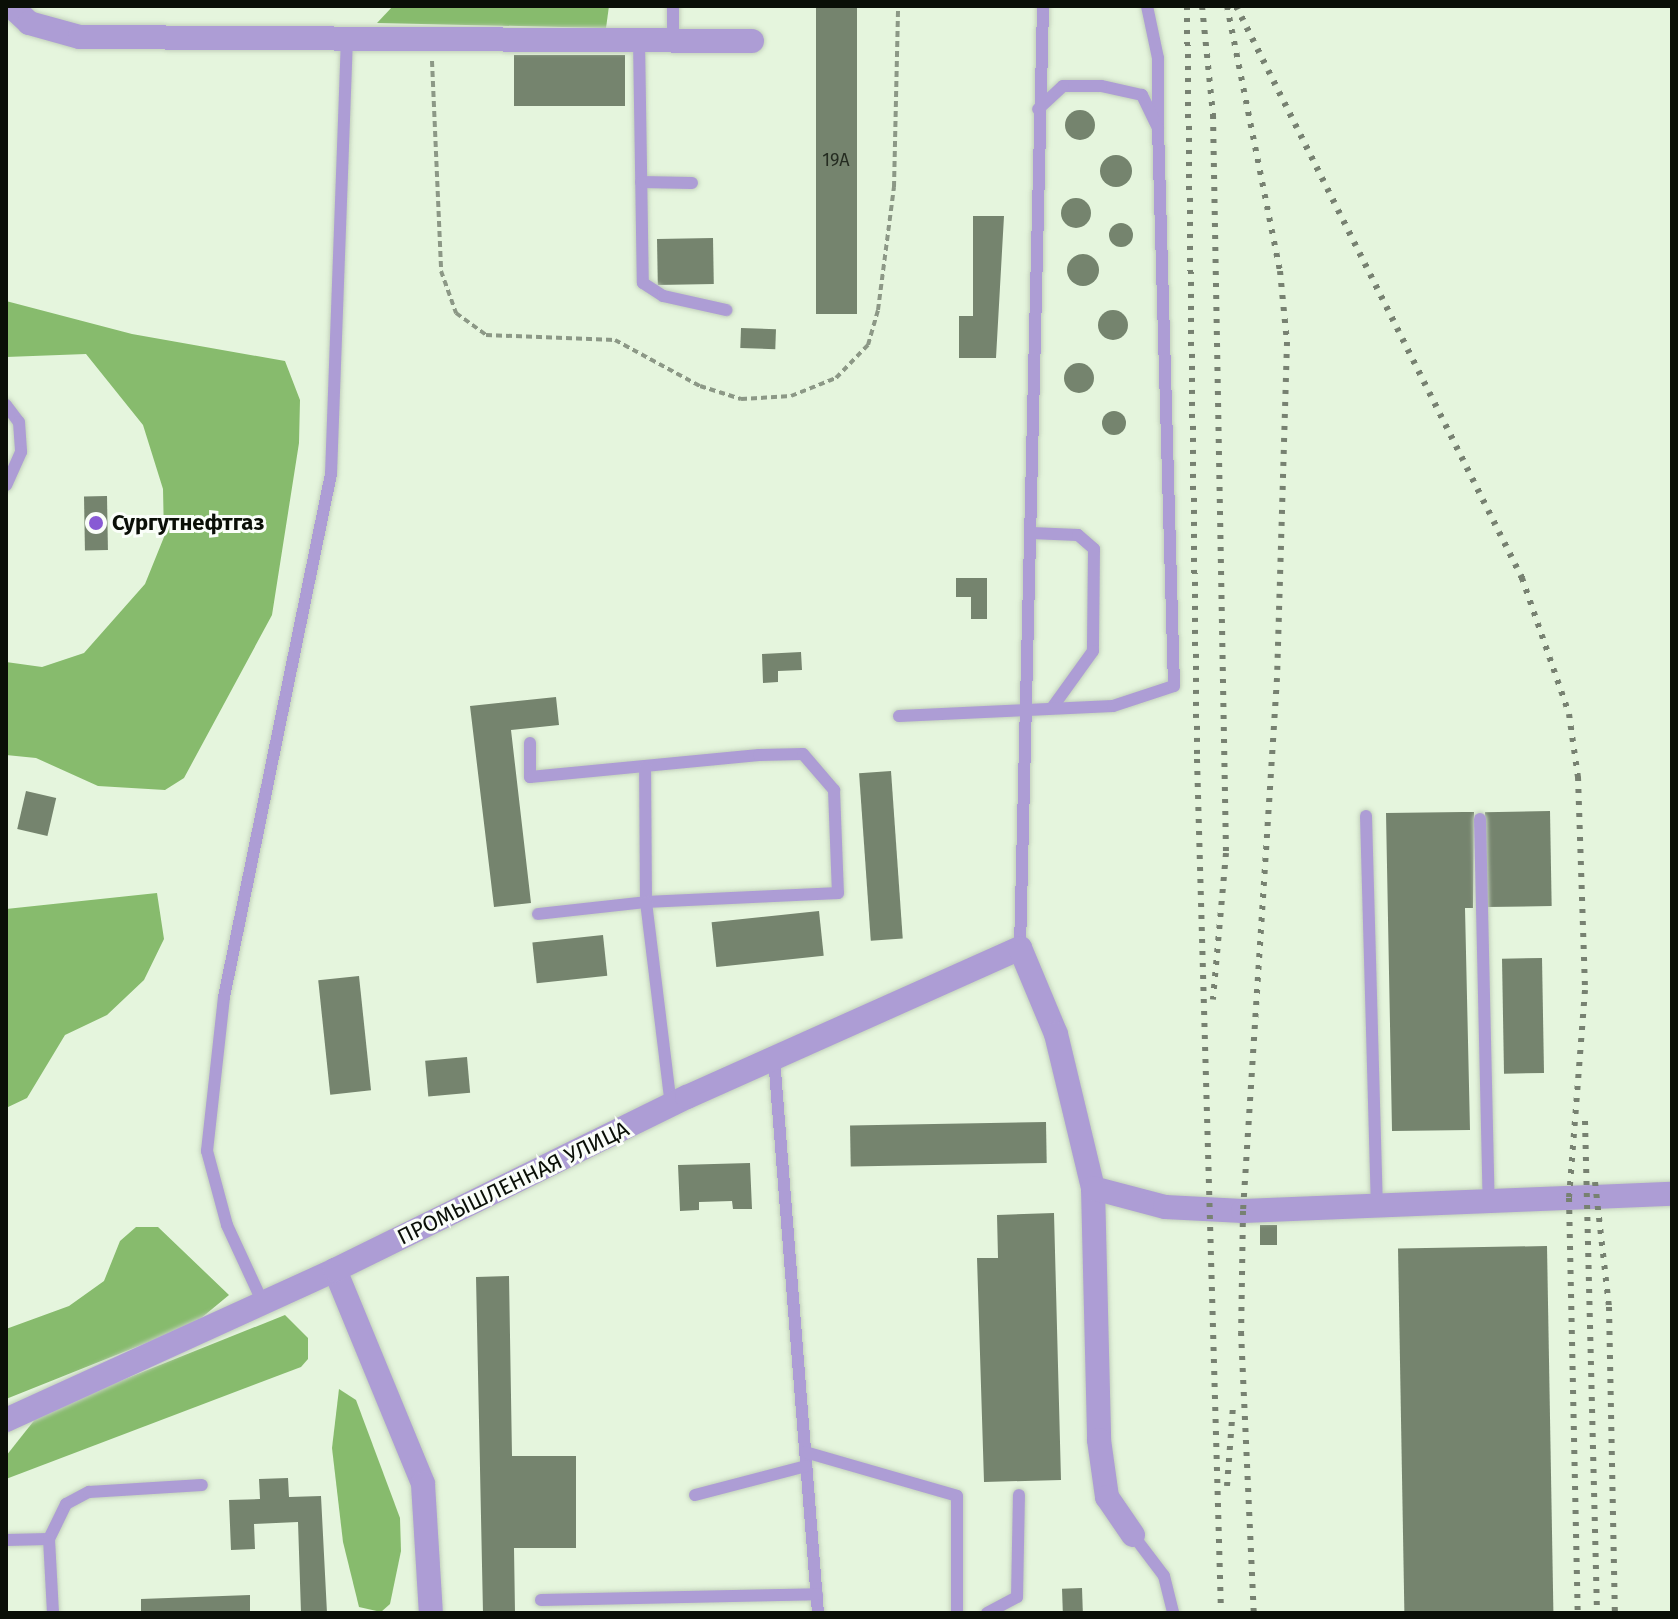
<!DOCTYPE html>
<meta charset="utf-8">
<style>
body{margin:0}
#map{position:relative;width:1678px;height:1619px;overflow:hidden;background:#e5f5dd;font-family:"Fira Sans",sans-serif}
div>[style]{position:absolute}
.forest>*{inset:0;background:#87bb6d}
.building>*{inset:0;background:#75846e;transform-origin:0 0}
.round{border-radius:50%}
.path>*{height:4px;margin-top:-2px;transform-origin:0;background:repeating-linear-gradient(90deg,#8c9886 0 6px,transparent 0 10px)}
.roads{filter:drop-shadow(0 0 2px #c2d0bb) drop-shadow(0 0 2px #c2d0bb)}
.service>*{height:12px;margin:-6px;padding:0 6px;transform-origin:6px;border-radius:6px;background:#ad9dd5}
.minor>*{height:24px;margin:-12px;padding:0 12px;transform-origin:12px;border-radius:12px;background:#ad9dd5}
.rail>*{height:6px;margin-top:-3px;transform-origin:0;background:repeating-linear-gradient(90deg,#778171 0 4px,transparent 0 12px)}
.dots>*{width:22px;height:22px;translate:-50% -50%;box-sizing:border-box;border:4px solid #fafef9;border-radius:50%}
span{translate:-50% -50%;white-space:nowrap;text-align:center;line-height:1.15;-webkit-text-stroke:6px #fafef9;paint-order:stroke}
.number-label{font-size:18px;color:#252c21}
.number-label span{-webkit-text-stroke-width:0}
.poi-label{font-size:22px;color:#0a0f07;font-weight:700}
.left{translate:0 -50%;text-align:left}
.street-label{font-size:22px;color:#0a0f07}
.frame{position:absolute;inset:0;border:8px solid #0a0f07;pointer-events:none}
</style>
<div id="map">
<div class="forest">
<div style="clip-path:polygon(393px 6px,609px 6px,606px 28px,377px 23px)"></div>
<div style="clip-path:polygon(6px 301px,132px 334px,285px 361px,300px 400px,299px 443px,272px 615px,184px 778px,165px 790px,98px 786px,36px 758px,6px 755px,6px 662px,42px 667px,84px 653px,145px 584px,164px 537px,163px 489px,143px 425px,86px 354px,6px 357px)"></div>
<div style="clip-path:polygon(157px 893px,164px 939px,144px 980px,107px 1015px,65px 1035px,27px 1098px,6px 1108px,6px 909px)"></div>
<div style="clip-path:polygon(136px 1227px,158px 1227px,229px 1295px,194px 1324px,6px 1399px,6px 1329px,69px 1306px,104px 1281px,120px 1241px)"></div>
<div style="clip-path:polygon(285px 1315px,308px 1338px,308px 1359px,301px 1367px,6px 1479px,6px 1456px,40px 1413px)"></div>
<div style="clip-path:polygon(339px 1389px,356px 1400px,400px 1518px,401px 1551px,390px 1604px,381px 1612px,359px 1607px,343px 1542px,332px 1448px)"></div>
</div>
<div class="building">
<div style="left:816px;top:6px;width:41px;height:308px"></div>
<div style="left:514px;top:55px;width:111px;height:51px"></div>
<div class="round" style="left:1065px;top:110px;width:30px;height:30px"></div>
<div class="round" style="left:1100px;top:155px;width:32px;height:32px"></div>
<div class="round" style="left:1061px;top:198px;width:30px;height:30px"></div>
<div style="clip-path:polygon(973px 216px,1004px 216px,996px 358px,959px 358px,959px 316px,973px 316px)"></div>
<div class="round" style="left:1109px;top:223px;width:24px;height:24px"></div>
<div style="left:713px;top:238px;width:46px;height:56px;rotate:89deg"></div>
<div class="round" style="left:1067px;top:254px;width:32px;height:32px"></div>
<div class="round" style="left:1098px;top:310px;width:30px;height:30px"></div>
<div style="left:741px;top:328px;width:35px;height:20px;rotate:2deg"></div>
<div class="round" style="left:1064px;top:363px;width:30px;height:30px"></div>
<div class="round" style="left:1102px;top:411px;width:24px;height:24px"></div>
<div style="left:107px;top:496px;width:54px;height:23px;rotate:89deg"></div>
<div style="clip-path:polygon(956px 578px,987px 578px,987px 619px,971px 619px,971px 597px,956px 597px)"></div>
<div style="clip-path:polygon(801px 652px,802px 670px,778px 671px,778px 682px,763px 683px,762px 654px)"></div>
<div style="clip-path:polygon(556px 697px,559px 725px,511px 730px,531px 903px,494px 907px,470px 706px)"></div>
<div style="left:891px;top:771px;width:168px;height:32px;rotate:86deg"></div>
<div style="left:26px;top:791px;width:31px;height:39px;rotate:13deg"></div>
<div style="left:1550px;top:811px;width:95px;height:65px;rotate:89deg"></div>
<div style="clip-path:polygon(1463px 812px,1474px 812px,1473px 908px,1465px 908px,1470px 1130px,1392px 1131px,1386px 813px)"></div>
<div style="left:819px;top:911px;width:45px;height:108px;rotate:84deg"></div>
<div style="left:603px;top:935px;width:41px;height:71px;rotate:84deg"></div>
<div style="left:1542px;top:958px;width:115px;height:40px;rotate:89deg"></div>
<div style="left:359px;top:976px;width:115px;height:41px;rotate:84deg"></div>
<div style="left:467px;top:1057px;width:36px;height:42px;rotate:85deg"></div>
<div style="left:1046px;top:1122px;width:41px;height:196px;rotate:89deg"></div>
<div style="clip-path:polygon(750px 1163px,752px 1209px,733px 1209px,732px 1201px,699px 1202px,699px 1210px,680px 1211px,678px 1165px)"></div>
<div style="clip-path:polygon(1054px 1213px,1061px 1480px,984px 1482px,977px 1258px,998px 1258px,997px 1215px)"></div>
<div style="left:1260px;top:1225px;width:17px;height:20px"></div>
<div style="left:1547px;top:1246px;width:367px;height:149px;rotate:89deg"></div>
<div style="clip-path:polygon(509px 1276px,512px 1456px,576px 1456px,576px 1548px,514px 1548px,515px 1613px,483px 1613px,476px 1277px)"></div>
<div style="clip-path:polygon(288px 1478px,289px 1497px,321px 1496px,327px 1613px,301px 1613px,298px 1522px,254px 1524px,255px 1549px,231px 1550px,229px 1500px,260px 1499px,259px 1479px)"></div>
<div style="left:1082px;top:1588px;width:25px;height:20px;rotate:88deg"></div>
<div style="clip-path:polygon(250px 1595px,250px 1613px,141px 1613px,141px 1599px)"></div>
</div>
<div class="path">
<div style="left:432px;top:61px;width:210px;rotate:87.5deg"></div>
<div style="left:441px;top:271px;width:45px;rotate:70.3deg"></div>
<div style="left:456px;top:313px;width:37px;rotate:36deg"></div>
<div style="left:486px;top:335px;width:129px;rotate:2.2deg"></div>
<div style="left:615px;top:340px;width:97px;rotate:28.4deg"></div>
<div style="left:700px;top:386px;width:43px;rotate:17.6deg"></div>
<div style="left:741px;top:399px;width:50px;rotate:-3.4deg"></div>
<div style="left:791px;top:396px;width:48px;rotate:-21.8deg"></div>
<div style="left:836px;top:378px;width:46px;rotate:-45.9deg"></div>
<div style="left:868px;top:345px;width:36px;rotate:-74deg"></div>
<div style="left:878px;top:310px;width:124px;rotate:-82.6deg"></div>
<div style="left:894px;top:187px;width:181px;rotate:-88.7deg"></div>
</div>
<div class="roads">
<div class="service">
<div style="left:673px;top:6px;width:35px;rotate:90deg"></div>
<div style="left:1147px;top:6px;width:53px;rotate:78.1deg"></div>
<div style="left:1158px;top:58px;width:67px;rotate:90deg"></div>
<div style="left:639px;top:40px;width:243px;rotate:89.1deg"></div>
<div style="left:643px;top:283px;width:24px;rotate:33deg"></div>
<div style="left:663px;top:296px;width:65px;rotate:12.5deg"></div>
<div style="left:641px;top:182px;width:51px;rotate:1.1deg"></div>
<div style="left:6px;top:405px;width:21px;rotate:53deg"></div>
<div style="left:19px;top:422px;width:30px;rotate:86deg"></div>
<div style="left:21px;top:452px;width:36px;rotate:114deg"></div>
<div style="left:1031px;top:533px;width:47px;rotate:2.4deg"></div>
<div style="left:1078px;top:535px;width:21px;rotate:41deg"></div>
<div style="left:1094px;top:549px;width:102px;rotate:90.6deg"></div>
<div style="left:1093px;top:651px;width:70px;rotate:125.7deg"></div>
<div style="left:899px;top:716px;width:214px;rotate:-2.7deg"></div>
<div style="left:1113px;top:706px;width:64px;rotate:-18.2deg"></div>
<div style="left:1174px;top:686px;width:558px;rotate:-91.64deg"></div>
<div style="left:1158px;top:128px;width:37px;rotate:-116deg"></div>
<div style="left:1142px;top:95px;width:42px;rotate:-167.6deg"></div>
<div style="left:1101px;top:86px;width:38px;rotate:180deg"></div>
<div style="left:1063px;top:86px;width:34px;rotate:137deg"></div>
<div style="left:530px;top:743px;width:34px;rotate:90deg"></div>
<div style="left:530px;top:777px;width:230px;rotate:-5.5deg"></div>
<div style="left:759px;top:755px;width:44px;rotate:-1.3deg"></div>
<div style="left:803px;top:754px;width:48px;rotate:49.3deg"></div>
<div style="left:834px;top:790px;width:103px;rotate:87.8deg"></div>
<div style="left:838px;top:893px;width:192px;rotate:177.3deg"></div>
<div style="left:646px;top:902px;width:135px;rotate:-90.4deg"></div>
<div style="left:1366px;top:816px;width:390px;rotate:88.4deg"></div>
<div style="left:1480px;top:819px;width:382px;rotate:88.7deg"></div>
<div style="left:538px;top:914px;width:109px;rotate:-6.3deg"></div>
<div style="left:646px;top:902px;width:205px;rotate:83deg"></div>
<div style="left:1020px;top:948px;width:942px;rotate:-88.6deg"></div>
<div style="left:774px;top:1058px;width:557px;rotate:85.47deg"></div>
<div style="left:263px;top:1303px;width:86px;rotate:-114.8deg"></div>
<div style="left:227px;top:1225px;width:77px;rotate:-105.1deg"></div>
<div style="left:207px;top:1151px;width:155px;rotate:-83.7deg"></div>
<div style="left:224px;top:997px;width:534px;rotate:-78.44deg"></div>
<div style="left:331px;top:474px;width:436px;rotate:-87.9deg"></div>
<div style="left:805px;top:1452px;width:158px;rotate:16.1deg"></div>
<div style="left:957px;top:1496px;width:117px;rotate:90deg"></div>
<div style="left:695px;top:1495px;width:115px;rotate:-14.6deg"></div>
<div style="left:1133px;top:1535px;width:51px;rotate:52.9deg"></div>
<div style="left:1164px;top:1576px;width:38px;rotate:76deg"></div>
<div style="left:49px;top:1539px;width:39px;rotate:-64deg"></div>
<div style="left:66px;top:1504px;width:26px;rotate:-28deg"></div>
<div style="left:89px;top:1492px;width:113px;rotate:-3.5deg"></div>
<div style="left:6px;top:1540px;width:43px;rotate:-1.3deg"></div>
<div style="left:49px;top:1539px;width:74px;rotate:86.9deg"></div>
<div style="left:541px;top:1600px;width:276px;rotate:-1.2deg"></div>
<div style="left:987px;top:1613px;width:34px;rotate:-28deg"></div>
<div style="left:1017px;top:1597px;width:102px;rotate:-88.9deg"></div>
</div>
<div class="minor">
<div style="left:11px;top:6px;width:25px;rotate:43deg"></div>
<div style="left:29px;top:23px;width:53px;rotate:15.4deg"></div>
<div style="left:80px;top:37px;width:672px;rotate:0.34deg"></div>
<div style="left:1093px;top:1188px;width:252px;rotate:88.6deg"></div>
<div style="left:1099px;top:1440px;width:58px;rotate:82deg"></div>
<div style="left:1107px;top:1497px;width:46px;rotate:55.6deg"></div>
<div style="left:335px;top:1270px;width:231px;rotate:67.6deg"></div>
<div style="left:423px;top:1484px;width:129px;rotate:86.5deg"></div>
<div style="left:6px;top:1420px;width:362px;rotate:-24.5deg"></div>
<div style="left:335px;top:1270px;width:392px;rotate:-26.2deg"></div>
<div style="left:687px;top:1097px;width:365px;rotate:-24.1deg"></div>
<div style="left:1020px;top:948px;width:93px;rotate:67.3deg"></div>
<div style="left:1056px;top:1034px;width:158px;rotate:76.5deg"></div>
<div style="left:1093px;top:1188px;width:74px;rotate:14.8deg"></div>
<div style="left:1165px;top:1207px;width:78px;rotate:2.9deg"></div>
<div style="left:1243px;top:1211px;width:429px;rotate:-2.3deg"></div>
</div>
</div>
<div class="rail">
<div style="left:1187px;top:6px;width:753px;rotate:89.24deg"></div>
<div style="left:1197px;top:759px;width:854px;rotate:88.39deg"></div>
<div style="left:1202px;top:6px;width:110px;rotate:84.2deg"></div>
<div style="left:1213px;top:115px;width:738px;rotate:88.99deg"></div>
<div style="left:1226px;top:853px;width:147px;rotate:95.1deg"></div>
<div style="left:1227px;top:6px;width:270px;rotate:78.7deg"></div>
<div style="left:1280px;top:271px;width:71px;rotate:84.4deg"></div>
<div style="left:1287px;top:342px;width:336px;rotate:91.7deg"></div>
<div style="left:1277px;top:678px;width:534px;rotate:93.65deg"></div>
<div style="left:1243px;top:1211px;width:121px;rotate:90.9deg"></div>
<div style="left:1241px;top:1332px;width:281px;rotate:87.4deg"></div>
<div style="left:1236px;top:6px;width:640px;rotate:63.43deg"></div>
<div style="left:1522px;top:578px;width:144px;rotate:70.9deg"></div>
<div style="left:1569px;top:714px;width:64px;rotate:81.9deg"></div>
<div style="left:1578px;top:777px;width:213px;rotate:88.1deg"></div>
<div style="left:1585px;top:990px;width:209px;rotate:94.4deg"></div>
<div style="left:1569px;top:1198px;width:415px;rotate:88.8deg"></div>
<div style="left:1585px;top:1121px;width:492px;rotate:88.6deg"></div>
<div style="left:1595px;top:1182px;width:126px;rotate:83.6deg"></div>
<div style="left:1609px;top:1307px;width:306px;rotate:88.9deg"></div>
<div style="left:1227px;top:1486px;width:80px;rotate:-85.7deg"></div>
</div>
<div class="dots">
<div style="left:96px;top:523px;background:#885ad4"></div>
</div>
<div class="number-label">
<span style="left:836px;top:160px">19А</span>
</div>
<div class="poi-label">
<span class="left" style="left:112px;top:523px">Сургутнефтгаз</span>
</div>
<div class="street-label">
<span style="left:513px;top:1183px;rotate:-26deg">ПРОМЫШЛЕННАЯ УЛИЦА</span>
</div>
<div class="frame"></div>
</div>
